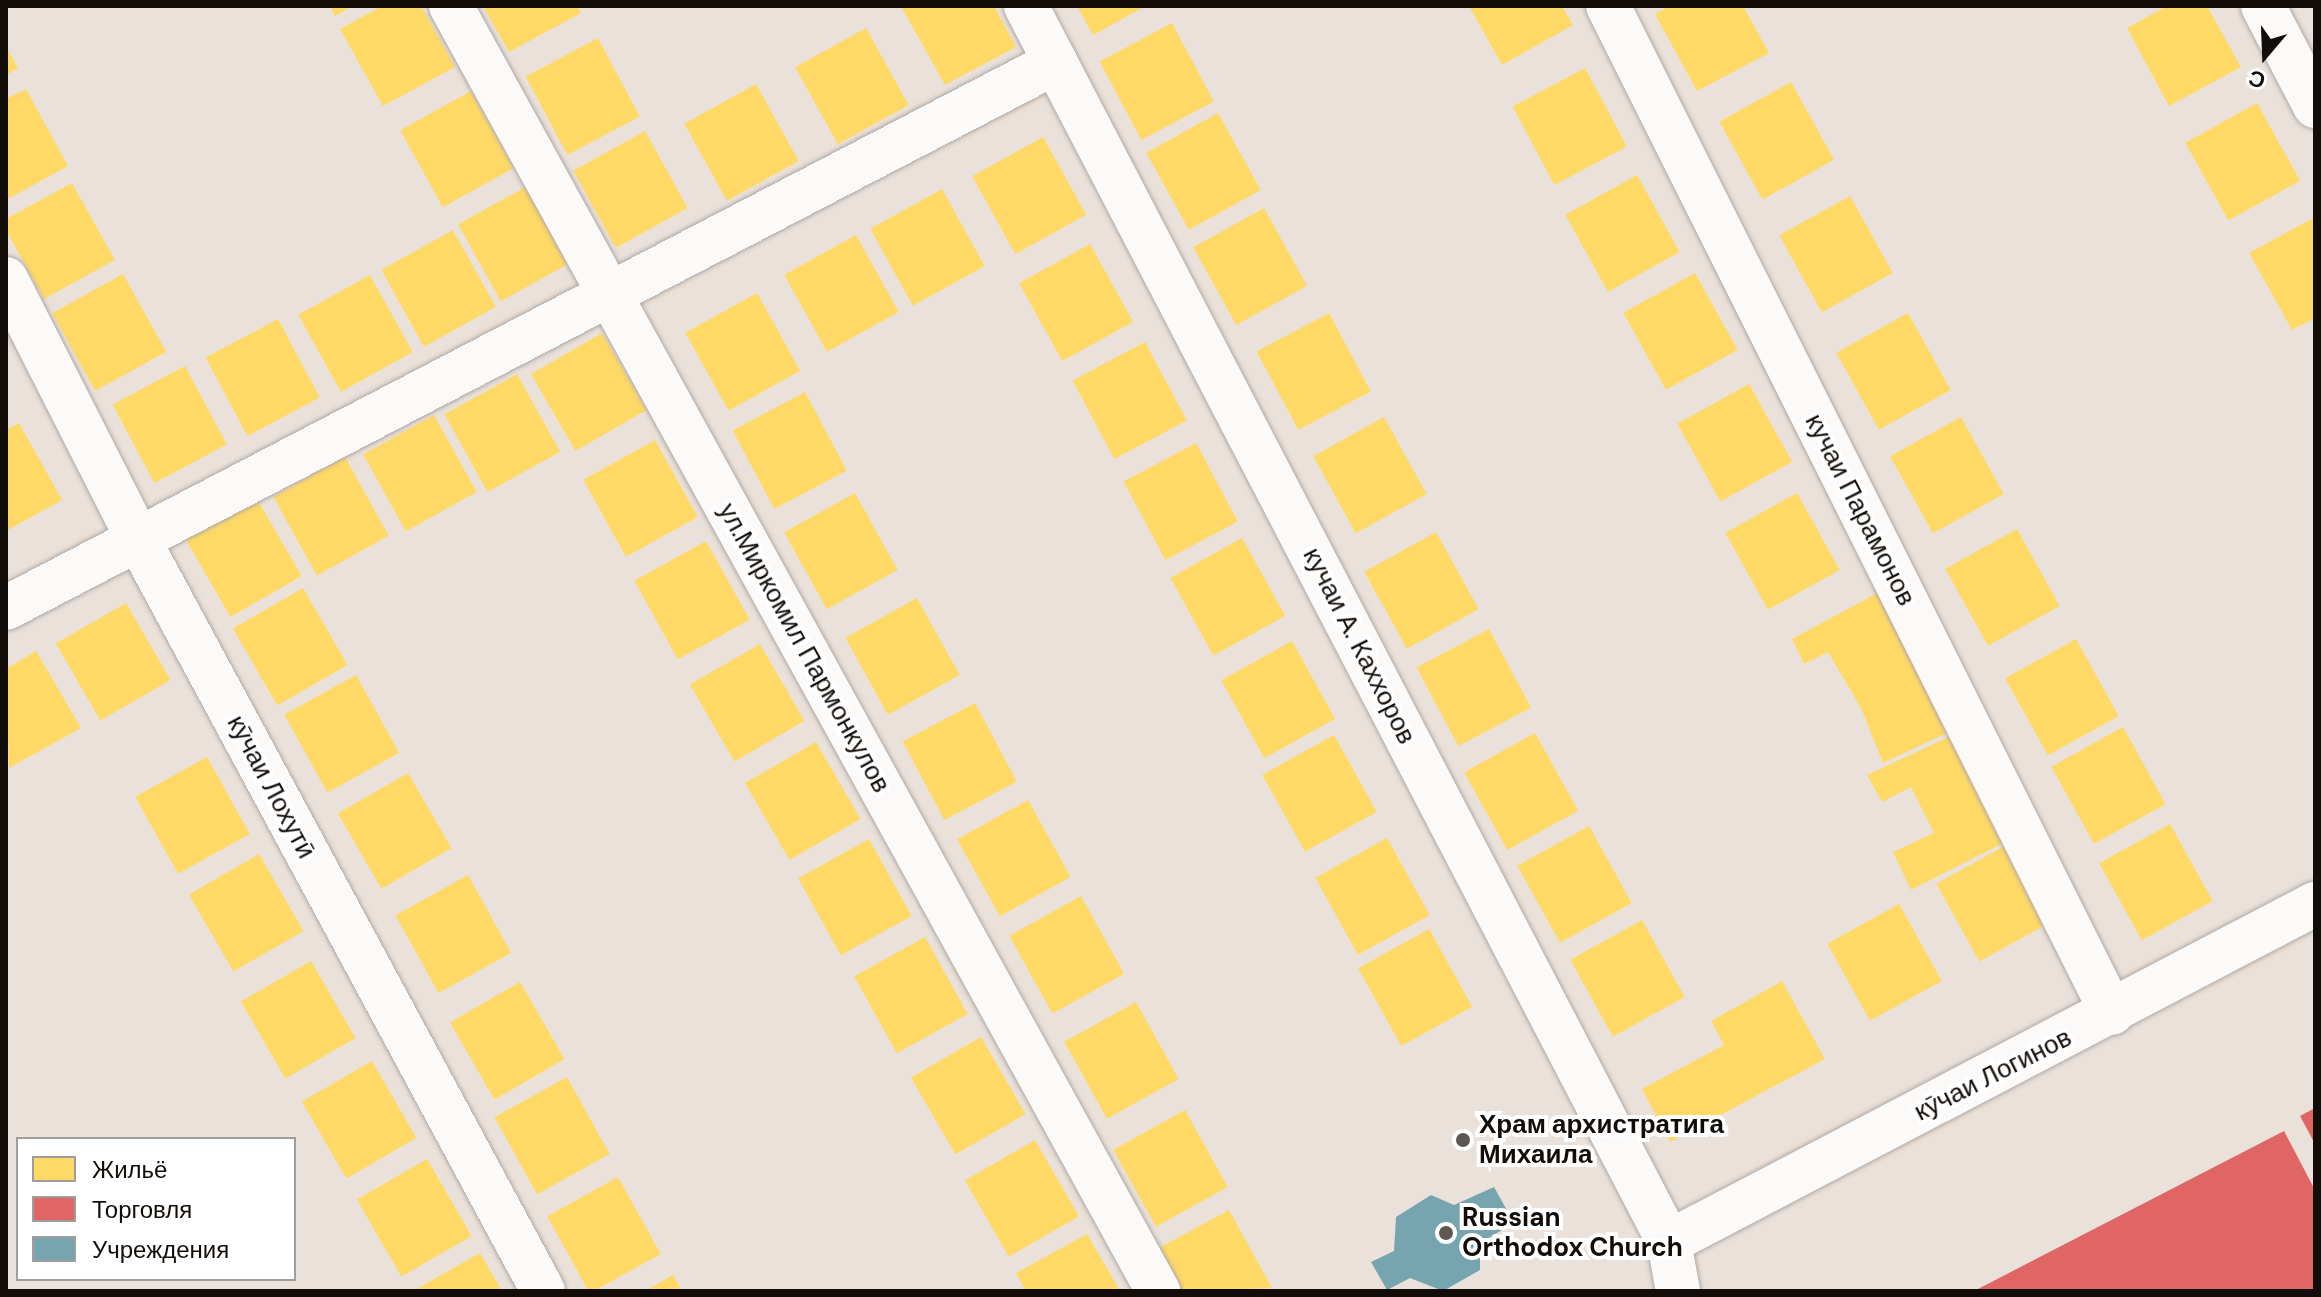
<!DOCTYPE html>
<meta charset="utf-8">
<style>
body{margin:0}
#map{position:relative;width:2321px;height:1297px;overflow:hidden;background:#eae1da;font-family:"DM Sans",sans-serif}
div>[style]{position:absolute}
.homes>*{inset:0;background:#ffd966;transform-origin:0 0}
.shops>*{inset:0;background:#e06666}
.public>*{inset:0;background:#76a5af}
.roads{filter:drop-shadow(0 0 2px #b0a9a4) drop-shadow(0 0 2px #b0a9a4)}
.street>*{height:44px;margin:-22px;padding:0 22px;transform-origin:22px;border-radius:22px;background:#fcfaf9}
.dots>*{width:22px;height:22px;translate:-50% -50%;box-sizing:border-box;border:4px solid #fff;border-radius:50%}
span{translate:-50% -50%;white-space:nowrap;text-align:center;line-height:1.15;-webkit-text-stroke:8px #fff;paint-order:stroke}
.street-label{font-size:26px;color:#120d09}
.poi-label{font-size:26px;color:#120d09;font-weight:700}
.left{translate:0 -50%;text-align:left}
.frame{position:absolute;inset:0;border:8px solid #120d09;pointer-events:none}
.legend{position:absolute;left:16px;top:1137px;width:280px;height:144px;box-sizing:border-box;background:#fff;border:2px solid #a09e9d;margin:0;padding:10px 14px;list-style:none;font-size:24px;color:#120d09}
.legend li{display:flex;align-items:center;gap:16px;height:40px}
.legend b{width:40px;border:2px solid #a09e9d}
.north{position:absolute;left:2225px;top:16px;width:80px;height:80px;-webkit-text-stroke:6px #fff;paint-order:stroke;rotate:199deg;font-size:22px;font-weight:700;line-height:32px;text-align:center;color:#120d09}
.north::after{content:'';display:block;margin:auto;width:28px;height:36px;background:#120d09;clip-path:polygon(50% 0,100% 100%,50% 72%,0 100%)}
</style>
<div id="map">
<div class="homes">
<div style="clip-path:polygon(330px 6px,353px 6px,335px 16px)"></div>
<div style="clip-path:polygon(382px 6px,421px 6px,455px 67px,383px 106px,340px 29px)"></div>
<div style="clip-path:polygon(483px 6px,577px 6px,581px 13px,509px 52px)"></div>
<div style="clip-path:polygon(906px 6px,994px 6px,1016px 47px,945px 85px,902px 8px)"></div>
<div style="clip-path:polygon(1077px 6px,1146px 6px,1093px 35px)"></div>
<div style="clip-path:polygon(1469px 6px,1562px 6px,1573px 25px,1502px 65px)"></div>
<div style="clip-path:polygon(1670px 6px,1743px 6px,1769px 53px,1697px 91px,1655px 14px)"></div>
<div style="clip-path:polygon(2167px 6px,2207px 6px,2241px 67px,2169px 106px,2127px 28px)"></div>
<div style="left:1172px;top:23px;width:89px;height:82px;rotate:62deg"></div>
<div style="left:866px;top:28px;width:88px;height:81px;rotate:61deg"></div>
<div style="left:598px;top:38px;width:89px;height:82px;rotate:62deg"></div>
<div style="clip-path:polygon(6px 46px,18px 68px,6px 75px)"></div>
<div style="left:1585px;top:68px;width:89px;height:82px;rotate:62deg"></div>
<div style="left:1791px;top:82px;width:89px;height:82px;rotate:61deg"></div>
<div style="left:756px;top:84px;width:88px;height:82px;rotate:61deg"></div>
<div style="clip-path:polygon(26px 89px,68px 166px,6px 200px,6px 99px)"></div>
<div style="left:471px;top:91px;width:88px;height:81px;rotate:61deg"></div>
<div style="left:2257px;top:103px;width:89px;height:82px;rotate:61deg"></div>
<div style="left:1218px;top:113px;width:88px;height:82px;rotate:61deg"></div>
<div style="left:645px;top:131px;width:88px;height:82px;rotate:61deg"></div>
<div style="left:1043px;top:137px;width:89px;height:81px;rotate:61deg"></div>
<div style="left:1637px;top:175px;width:88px;height:82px;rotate:61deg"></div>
<div style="clip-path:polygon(72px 183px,115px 260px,44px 299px,6px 230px,6px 219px)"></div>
<div style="left:529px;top:185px;width:88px;height:81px;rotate:61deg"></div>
<div style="left:942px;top:189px;width:88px;height:82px;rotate:61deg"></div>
<div style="left:1850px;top:196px;width:88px;height:81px;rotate:61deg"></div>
<div style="left:1264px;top:208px;width:89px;height:81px;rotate:61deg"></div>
<div style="clip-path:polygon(2315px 217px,2315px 318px,2292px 330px,2249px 253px)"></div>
<div style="left:453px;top:230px;width:88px;height:82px;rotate:61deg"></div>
<div style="left:856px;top:235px;width:88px;height:82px;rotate:61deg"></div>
<div style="left:1090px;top:244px;width:89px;height:81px;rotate:61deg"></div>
<div style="left:1695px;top:273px;width:88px;height:82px;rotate:61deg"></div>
<div style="left:123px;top:274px;width:89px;height:81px;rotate:61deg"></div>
<div style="left:370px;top:275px;width:88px;height:82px;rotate:61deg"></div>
<div style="left:757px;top:293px;width:89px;height:82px;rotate:61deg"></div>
<div style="left:1329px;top:313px;width:89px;height:82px;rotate:62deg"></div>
<div style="left:1908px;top:313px;width:88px;height:82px;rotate:61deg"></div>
<div style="left:278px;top:319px;width:89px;height:82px;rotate:62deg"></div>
<div style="left:602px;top:333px;width:89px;height:82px;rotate:60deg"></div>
<div style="left:1145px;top:342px;width:89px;height:82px;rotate:62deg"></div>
<div style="left:185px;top:366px;width:89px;height:82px;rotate:62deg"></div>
<div style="left:517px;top:374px;width:89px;height:83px;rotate:61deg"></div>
<div style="left:1749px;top:384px;width:89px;height:82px;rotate:61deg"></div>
<div style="left:805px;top:392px;width:89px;height:82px;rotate:62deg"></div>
<div style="left:434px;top:415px;width:88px;height:81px;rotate:61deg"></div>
<div style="left:1384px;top:417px;width:88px;height:81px;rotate:61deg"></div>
<div style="left:1961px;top:417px;width:88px;height:81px;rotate:61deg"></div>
<div style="clip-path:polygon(19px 423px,62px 500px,6px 531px,6px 430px)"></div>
<div style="left:655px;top:440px;width:88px;height:82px;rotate:61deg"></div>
<div style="left:1196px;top:443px;width:89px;height:82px;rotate:62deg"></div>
<div style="left:345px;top:457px;width:90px;height:82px;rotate:61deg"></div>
<div style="left:855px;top:493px;width:88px;height:81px;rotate:61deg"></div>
<div style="left:1797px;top:493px;width:88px;height:82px;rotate:61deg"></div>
<div style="left:257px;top:499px;width:89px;height:82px;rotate:60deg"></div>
<div style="left:2017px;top:529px;width:88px;height:82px;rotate:61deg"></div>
<div style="left:1436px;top:532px;width:88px;height:82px;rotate:61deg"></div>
<div style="left:1242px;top:538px;width:89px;height:82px;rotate:61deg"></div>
<div style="left:706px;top:541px;width:90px;height:82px;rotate:61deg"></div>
<div style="left:303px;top:588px;width:89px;height:81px;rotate:60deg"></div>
<div style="clip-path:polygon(1881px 591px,1951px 731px,1883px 763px,1861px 708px,1828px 652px,1804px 664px,1792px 639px)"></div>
<div style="left:917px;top:598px;width:88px;height:82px;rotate:61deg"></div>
<div style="left:126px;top:603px;width:89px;height:81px;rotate:60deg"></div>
<div style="left:1489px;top:629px;width:89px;height:82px;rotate:62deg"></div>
<div style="left:2076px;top:639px;width:88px;height:81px;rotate:61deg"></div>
<div style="left:1292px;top:641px;width:89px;height:81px;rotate:61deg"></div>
<div style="left:760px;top:644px;width:89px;height:81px;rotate:60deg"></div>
<div style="clip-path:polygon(36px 651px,81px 728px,9px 768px,6px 669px)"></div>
<div style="left:356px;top:675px;width:89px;height:82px;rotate:61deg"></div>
<div style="left:975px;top:703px;width:89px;height:82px;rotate:62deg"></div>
<div style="left:2123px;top:727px;width:88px;height:82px;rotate:61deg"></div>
<div style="left:1535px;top:733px;width:89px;height:81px;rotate:61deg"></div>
<div style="left:1334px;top:735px;width:88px;height:82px;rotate:61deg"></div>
<div style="clip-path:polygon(1953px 735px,2007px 841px,1911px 890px,1893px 852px,1934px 833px,1911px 787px,1882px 802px,1867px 775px)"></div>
<div style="left:816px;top:742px;width:89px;height:82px;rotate:60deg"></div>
<div style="left:207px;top:757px;width:88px;height:82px;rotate:61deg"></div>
<div style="left:408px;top:773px;width:87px;height:81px;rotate:60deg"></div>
<div style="left:1028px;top:800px;width:88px;height:81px;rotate:61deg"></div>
<div style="left:2170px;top:824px;width:88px;height:81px;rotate:61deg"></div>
<div style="left:1589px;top:826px;width:88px;height:82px;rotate:61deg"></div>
<div style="left:1387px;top:838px;width:88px;height:82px;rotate:61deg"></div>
<div style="left:869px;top:839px;width:88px;height:81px;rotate:61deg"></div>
<div style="left:2008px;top:844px;width:89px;height:82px;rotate:61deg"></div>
<div style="left:259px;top:854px;width:89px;height:81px;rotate:60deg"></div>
<div style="left:468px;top:875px;width:89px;height:83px;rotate:61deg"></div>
<div style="left:1081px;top:896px;width:89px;height:82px;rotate:61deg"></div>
<div style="left:1899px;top:904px;width:88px;height:82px;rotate:61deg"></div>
<div style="left:1642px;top:920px;width:88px;height:82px;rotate:61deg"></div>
<div style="left:1429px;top:929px;width:89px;height:81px;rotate:61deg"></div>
<div style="left:925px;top:937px;width:88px;height:81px;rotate:61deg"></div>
<div style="left:311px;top:961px;width:89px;height:81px;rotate:60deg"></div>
<div style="clip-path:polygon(1782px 981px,1825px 1059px,1670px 1142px,1642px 1089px,1724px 1045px,1711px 1021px)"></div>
<div style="left:520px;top:982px;width:89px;height:81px;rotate:60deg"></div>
<div style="left:1136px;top:1002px;width:88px;height:82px;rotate:61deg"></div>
<div style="left:981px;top:1037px;width:89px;height:81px;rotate:60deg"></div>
<div style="left:372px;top:1061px;width:89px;height:81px;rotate:60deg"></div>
<div style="left:567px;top:1077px;width:88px;height:83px;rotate:61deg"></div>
<div style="left:1185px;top:1110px;width:88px;height:82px;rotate:61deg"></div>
<div style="left:1035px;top:1140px;width:88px;height:81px;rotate:60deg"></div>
<div style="left:427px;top:1159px;width:89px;height:81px;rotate:60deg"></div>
<div style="left:618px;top:1177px;width:88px;height:81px;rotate:61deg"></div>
<div style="clip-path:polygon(1229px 1210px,1272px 1288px,1180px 1291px,1157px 1249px)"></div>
<div style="clip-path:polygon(1087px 1234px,1120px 1291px,1026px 1291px,1016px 1273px)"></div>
<div style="clip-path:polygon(480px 1253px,502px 1291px,413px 1291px)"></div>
<div style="clip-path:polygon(673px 1275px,682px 1291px,645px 1291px)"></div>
</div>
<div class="shops">
<div style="clip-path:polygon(2315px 1108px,2315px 1144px,2300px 1116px)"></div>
<div style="clip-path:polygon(2284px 1131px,2315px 1190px,2315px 1291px,1974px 1291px)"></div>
</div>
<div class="public">
<div style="clip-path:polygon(1494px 1187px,1514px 1223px,1480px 1243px,1480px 1270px,1443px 1291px,1410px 1278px,1387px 1290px,1371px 1262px,1394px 1251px,1396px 1217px,1431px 1195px,1454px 1205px)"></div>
</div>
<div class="roads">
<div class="street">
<div style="left:451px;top:6px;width:1467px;rotate:61.18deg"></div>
<div style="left:1026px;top:6px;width:1393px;rotate:62.52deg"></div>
<div style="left:1669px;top:1242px;width:50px;rotate:79.6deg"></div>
<div style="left:1608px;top:6px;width:1126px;rotate:63.41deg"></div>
<div style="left:2263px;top:6px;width:113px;rotate:62.5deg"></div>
<div style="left:6px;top:279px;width:292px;rotate:63.1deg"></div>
<div style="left:138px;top:539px;width:854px;rotate:61.69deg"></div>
<div style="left:6px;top:608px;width:1183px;rotate:-27.47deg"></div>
<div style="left:1669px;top:1242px;width:729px;rotate:-27.62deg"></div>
</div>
</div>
<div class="dots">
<div style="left:1463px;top:1140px;background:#5e5752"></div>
<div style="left:1446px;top:1233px;background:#5e5752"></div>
</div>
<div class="street-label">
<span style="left:1860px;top:510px;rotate:63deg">кучаи Парамонов</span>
<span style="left:1359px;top:646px;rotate:63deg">кучаи А. Каххоров</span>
<span style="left:804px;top:648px;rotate:61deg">ул.Миркомил Пармонкулов</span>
<span style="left:271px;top:787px;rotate:62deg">кӯчаи Лохутӣ</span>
<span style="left:1993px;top:1075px;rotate:-27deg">кӯчаи Логинов</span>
</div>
<div class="poi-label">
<span class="left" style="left:1479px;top:1140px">Храм архистратига<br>Михаила</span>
<span class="left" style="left:1462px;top:1233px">Russian<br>Orthodox Church</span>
</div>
<div class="frame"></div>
<ul class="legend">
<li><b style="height:22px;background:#ffd966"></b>Жильё</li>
<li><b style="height:22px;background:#e06666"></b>Торговля</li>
<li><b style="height:22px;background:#76a5af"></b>Учреждения</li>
</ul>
<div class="north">С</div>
</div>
